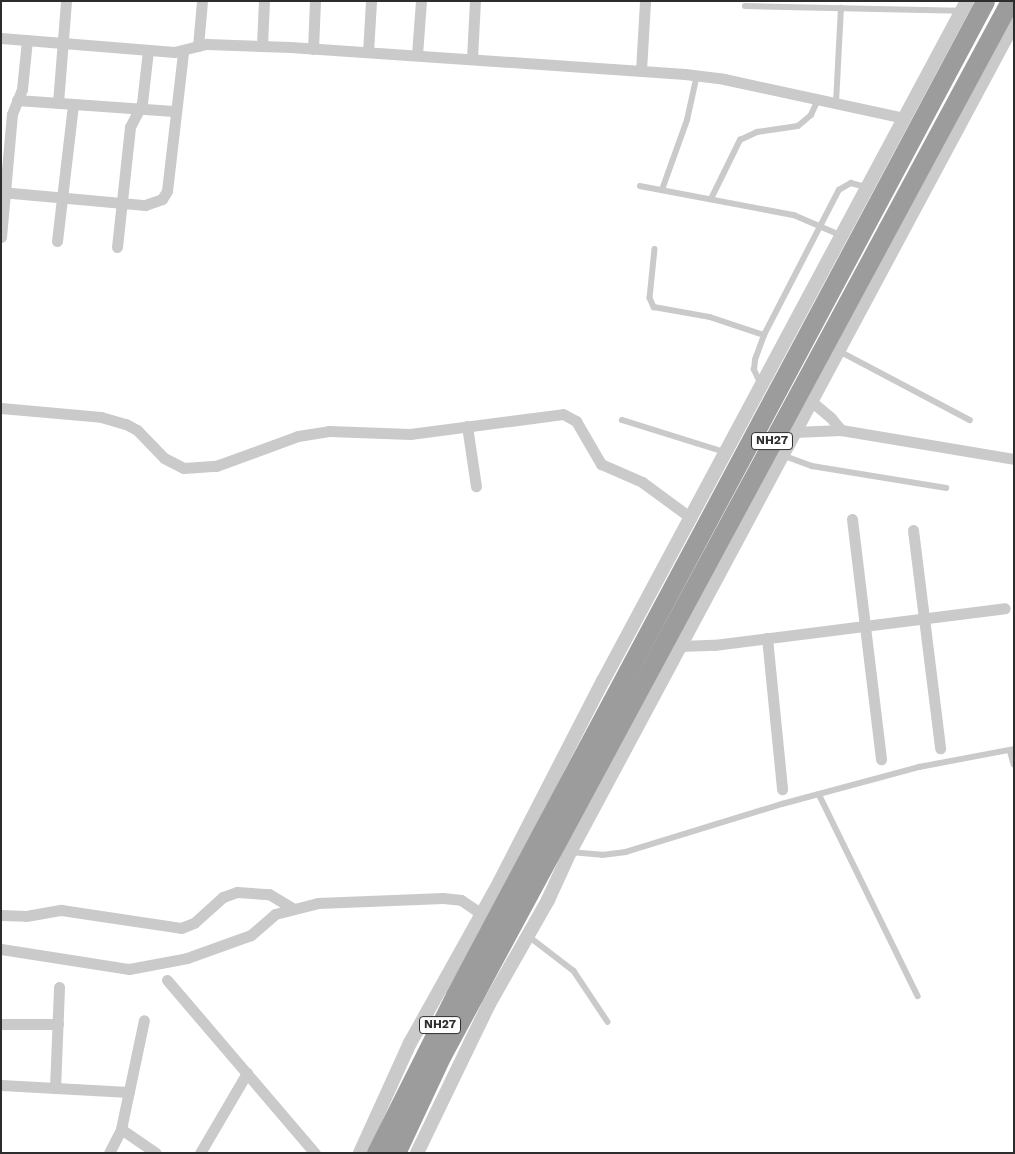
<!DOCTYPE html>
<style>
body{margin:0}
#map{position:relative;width:1015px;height:1154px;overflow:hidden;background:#fff;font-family:"Work Sans",sans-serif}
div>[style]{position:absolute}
.service>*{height:5.5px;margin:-2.75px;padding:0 2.75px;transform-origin:2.75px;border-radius:2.75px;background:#cacaca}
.minor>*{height:11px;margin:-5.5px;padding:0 5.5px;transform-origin:5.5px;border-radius:5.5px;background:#cacaca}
.tertiary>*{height:14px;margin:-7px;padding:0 7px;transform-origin:7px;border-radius:7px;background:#cacaca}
.trunk>*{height:19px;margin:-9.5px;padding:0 9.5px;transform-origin:9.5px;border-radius:9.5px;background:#9c9c9c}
span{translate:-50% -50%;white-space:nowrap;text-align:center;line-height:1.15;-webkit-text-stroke:5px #fff;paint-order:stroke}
.shield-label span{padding:1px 4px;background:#fff;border:1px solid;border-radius:4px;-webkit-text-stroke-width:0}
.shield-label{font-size:12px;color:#2d2d2d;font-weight:700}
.frame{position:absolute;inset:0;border:2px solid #2d2d2d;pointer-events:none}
</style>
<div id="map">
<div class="service">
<div style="left:745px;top:6px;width:214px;rotate:1.3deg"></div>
<div style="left:836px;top:103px;width:95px;rotate:-87deg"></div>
<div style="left:640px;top:186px;width:157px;rotate:10.7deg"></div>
<div style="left:794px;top:215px;width:50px;rotate:23.5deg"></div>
<div style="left:662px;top:190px;width:74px;rotate:-70.3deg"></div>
<div style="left:687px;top:120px;width:46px;rotate:-77.5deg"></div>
<div style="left:711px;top:199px;width:66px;rotate:-63.8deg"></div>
<div style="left:740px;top:140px;width:19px;rotate:-25deg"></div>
<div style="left:757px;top:132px;width:41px;rotate:-8.3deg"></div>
<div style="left:798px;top:126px;width:17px;rotate:-40deg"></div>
<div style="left:811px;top:115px;width:17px;rotate:-65deg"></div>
<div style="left:655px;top:249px;width:49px;rotate:95.8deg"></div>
<div style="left:650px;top:298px;width:10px;rotate:66deg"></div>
<div style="left:654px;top:307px;width:57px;rotate:10.1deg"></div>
<div style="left:710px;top:317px;width:57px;rotate:18.4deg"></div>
<div style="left:839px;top:351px;width:148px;rotate:27.8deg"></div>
<div style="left:761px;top:385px;width:17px;rotate:-115deg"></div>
<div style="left:754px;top:370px;width:10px;rotate:-84deg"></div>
<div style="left:755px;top:360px;width:27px;rotate:-70deg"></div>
<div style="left:764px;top:335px;width:163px;rotate:-62.7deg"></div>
<div style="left:839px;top:190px;width:14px;rotate:-30deg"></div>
<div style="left:851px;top:183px;width:16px;rotate:15deg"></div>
<div style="left:622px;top:420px;width:108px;rotate:17.3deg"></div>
<div style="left:782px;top:455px;width:32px;rotate:20deg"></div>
<div style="left:812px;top:466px;width:136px;rotate:9.3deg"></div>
<div style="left:1010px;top:750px;width:15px;rotate:74deg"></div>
<div style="left:819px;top:794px;width:225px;rotate:63.9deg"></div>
<div style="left:570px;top:852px;width:32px;rotate:5deg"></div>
<div style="left:602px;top:855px;width:24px;rotate:-7deg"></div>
<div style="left:626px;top:852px;width:163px;rotate:-17.1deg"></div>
<div style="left:782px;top:804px;width:142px;rotate:-15.1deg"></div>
<div style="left:919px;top:767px;width:97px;rotate:-10.7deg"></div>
<div style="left:527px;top:935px;width:59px;rotate:37.5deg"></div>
<div style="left:574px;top:971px;width:61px;rotate:56.3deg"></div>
</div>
<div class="minor">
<div style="left:1px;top:38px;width:174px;rotate:4.6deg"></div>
<div style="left:174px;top:52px;width:34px;rotate:-14deg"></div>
<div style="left:207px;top:44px;width:83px;rotate:2.1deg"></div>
<div style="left:290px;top:47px;width:396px;rotate:3.9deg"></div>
<div style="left:685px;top:74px;width:39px;rotate:7deg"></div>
<div style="left:724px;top:79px;width:185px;rotate:12.2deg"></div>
<div style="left:198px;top:46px;width:45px;rotate:-84.9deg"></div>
<div style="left:262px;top:46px;width:45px;rotate:-87.5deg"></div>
<div style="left:313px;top:49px;width:48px;rotate:-87.6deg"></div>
<div style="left:368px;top:52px;width:51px;rotate:-86.6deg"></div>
<div style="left:417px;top:55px;width:54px;rotate:-85.8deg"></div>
<div style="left:472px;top:58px;width:57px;rotate:-87deg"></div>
<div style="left:641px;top:71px;width:70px;rotate:-86.7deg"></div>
<div style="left:17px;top:100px;width:157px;rotate:4deg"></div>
<div style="left:58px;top:103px;width:102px;rotate:-85.5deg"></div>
<div style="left:1px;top:192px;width:145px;rotate:5.2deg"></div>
<div style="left:145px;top:205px;width:18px;rotate:-19deg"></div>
<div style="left:162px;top:199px;width:9px;rotate:-58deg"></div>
<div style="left:167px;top:191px;width:140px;rotate:-83.4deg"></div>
<div style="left:1px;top:237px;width:123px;rotate:-84.9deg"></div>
<div style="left:12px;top:114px;width:27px;rotate:-68deg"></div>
<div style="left:22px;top:89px;width:49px;rotate:-84.2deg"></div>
<div style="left:57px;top:241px;width:138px;rotate:-83.3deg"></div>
<div style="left:117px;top:247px;width:121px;rotate:-83.8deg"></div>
<div style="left:130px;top:127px;width:27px;rotate:-63deg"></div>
<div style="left:142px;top:103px;width:53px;rotate:-83.5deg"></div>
<div style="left:811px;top:401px;width:26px;rotate:40deg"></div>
<div style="left:831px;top:418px;width:16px;rotate:50deg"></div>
<div style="left:1px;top:408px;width:100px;rotate:5.1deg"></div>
<div style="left:101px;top:417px;width:26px;rotate:16deg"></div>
<div style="left:126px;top:424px;width:13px;rotate:29deg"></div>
<div style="left:137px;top:430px;width:39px;rotate:46deg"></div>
<div style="left:164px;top:458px;width:22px;rotate:27deg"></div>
<div style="left:184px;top:468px;width:32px;rotate:-4deg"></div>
<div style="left:216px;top:466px;width:87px;rotate:-20.1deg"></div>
<div style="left:298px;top:436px;width:31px;rotate:-9deg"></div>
<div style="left:329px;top:431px;width:81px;rotate:2.1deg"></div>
<div style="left:410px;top:434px;width:154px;rotate:-7.4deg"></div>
<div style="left:563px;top:414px;width:15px;rotate:28deg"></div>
<div style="left:576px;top:421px;width:50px;rotate:59.8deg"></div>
<div style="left:601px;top:464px;width:45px;rotate:23.7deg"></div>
<div style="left:642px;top:482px;width:61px;rotate:36.3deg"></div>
<div style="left:467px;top:426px;width:61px;rotate:81.5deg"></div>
<div style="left:794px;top:432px;width:47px;rotate:-2.4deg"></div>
<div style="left:841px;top:430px;width:175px;rotate:9.5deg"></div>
<div style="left:852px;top:519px;width:242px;rotate:83.1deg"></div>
<div style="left:913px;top:530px;width:220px;rotate:82.9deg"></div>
<div style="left:767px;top:638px;width:152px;rotate:84.3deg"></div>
<div style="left:680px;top:646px;width:34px;rotate:-2deg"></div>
<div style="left:714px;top:645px;width:293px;rotate:-7.2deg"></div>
<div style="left:1px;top:915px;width:25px;rotate:2deg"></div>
<div style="left:26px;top:916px;width:36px;rotate:-10deg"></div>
<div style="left:61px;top:910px;width:121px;rotate:8.5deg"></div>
<div style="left:181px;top:928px;width:14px;rotate:-21deg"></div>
<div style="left:194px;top:923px;width:39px;rotate:-42deg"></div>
<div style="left:223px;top:897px;width:15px;rotate:-20deg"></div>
<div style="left:237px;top:892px;width:32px;rotate:4deg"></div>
<div style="left:269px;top:894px;width:29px;rotate:31deg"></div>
<div style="left:1px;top:949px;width:130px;rotate:8.9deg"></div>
<div style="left:129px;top:969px;width:59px;rotate:-10.7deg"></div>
<div style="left:187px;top:958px;width:68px;rotate:-19.8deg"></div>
<div style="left:251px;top:935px;width:32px;rotate:-41deg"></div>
<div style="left:275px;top:914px;width:44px;rotate:-14.3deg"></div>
<div style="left:318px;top:903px;width:125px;rotate:-2.3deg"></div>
<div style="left:443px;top:898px;width:18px;rotate:6deg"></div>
<div style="left:461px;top:900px;width:23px;rotate:34deg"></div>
<div style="left:167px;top:980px;width:228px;rotate:49.5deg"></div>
<div style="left:1px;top:1024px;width:57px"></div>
<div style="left:1px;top:1085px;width:128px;rotate:3.1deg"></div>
<div style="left:55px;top:1088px;width:101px;rotate:-87.7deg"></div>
<div style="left:121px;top:1129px;width:42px;rotate:34.4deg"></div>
<div style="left:109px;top:1153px;width:27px;rotate:-63deg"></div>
<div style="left:121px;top:1129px;width:111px;rotate:-78.1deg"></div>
<div style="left:200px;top:1153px;width:93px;rotate:-59.6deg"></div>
</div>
<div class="tertiary">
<div style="left:360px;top:1153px;width:121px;rotate:-65.6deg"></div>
<div style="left:410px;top:1043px;width:185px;rotate:-60.9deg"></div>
<div style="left:500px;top:881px;width:225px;rotate:-62.8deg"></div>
<div style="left:603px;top:681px;width:771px;rotate:-61.84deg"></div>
<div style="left:417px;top:1153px;width:165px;rotate:-64.2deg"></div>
<div style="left:489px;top:1004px;width:120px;rotate:-60.4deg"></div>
<div style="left:548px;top:900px;width:53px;rotate:-65.4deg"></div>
<div style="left:570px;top:852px;width:923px;rotate:-61.83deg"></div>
<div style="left:1006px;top:38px;width:33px;rotate:-87deg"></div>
</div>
<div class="trunk">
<div style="left:376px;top:1153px;width:177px;rotate:-63.4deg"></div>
<div style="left:455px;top:995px;width:1126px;rotate:-61.93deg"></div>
<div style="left:396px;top:1153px;width:108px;rotate:-64.9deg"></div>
<div style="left:442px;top:1055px;width:1197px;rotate:-61.68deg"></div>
</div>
<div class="shield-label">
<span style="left:772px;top:441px">NH27</span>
<span style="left:440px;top:1025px">NH27</span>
</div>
<div class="frame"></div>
</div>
